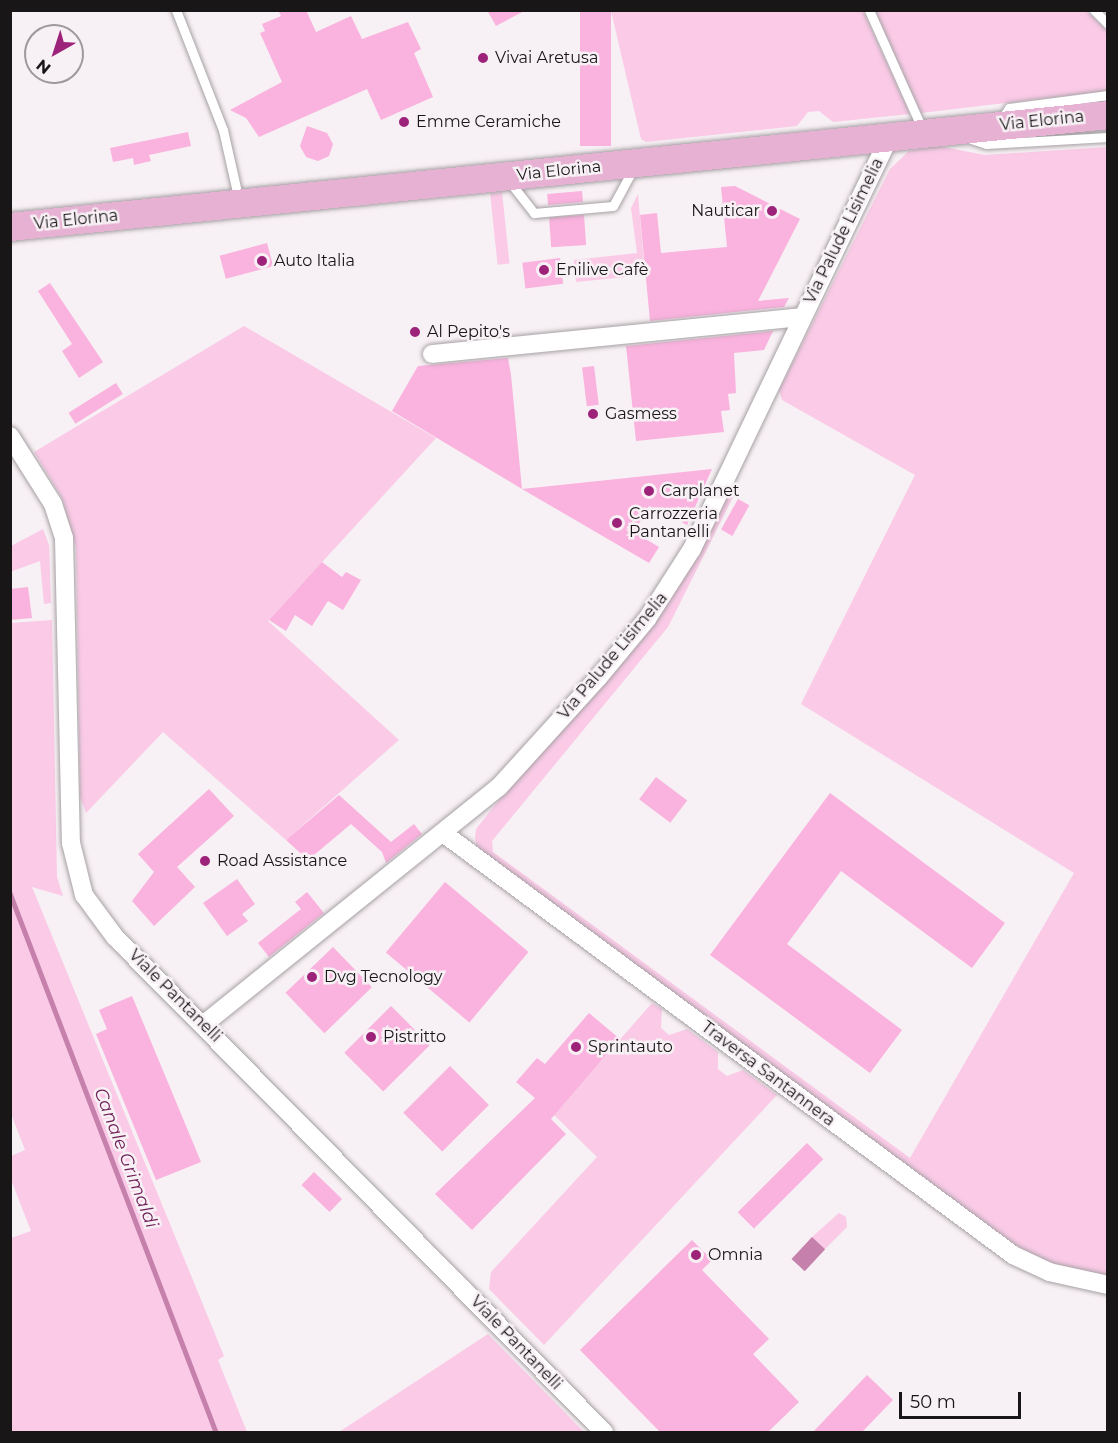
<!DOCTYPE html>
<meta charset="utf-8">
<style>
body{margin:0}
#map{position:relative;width:1118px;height:1443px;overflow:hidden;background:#f7f0f4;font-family:Montserrat,sans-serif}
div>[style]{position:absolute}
.green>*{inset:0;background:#facae7;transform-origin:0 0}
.water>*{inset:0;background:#c580ab;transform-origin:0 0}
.stream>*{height:4.5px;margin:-2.25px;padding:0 2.25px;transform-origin:2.25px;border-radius:2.25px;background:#c580ab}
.building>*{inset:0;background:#fab2de;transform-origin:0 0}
.roads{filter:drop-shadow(0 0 2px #a7a1a4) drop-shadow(0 0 2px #a7a1a4)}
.lane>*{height:9px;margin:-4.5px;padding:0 4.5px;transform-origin:4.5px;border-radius:4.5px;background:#fff}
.street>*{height:18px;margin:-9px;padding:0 9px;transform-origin:9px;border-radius:9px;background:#fff}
.primary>*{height:28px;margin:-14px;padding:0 14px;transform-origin:14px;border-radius:14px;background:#e7b1d4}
.dots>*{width:16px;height:16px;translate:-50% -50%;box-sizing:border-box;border:3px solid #f7f0f4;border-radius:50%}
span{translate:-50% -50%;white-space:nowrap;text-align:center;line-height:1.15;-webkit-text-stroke:5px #f7f0f4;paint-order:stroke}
.poi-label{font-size:16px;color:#191618}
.left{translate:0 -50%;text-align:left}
.right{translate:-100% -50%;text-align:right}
.street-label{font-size:16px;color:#191618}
.water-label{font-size:18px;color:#6e1d56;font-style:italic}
.frame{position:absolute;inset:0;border:12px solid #191618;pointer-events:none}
.north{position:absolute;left:24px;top:24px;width:60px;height:60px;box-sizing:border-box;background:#f7f0f4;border:2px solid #9e999c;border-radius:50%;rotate:219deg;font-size:16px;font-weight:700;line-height:24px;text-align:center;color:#191618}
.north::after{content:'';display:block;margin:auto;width:21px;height:27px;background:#9c227a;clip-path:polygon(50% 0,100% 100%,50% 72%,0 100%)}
.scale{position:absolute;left:899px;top:1392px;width:122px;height:27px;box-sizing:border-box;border:3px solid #191618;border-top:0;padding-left:8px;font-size:18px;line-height:21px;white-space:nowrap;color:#191618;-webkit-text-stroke:4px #f7f0f4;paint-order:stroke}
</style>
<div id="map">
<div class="green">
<div style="clip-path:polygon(611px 11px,863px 11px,910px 114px,833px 122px,819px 111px,808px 112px,797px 126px,646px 142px,641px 139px)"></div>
<div style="clip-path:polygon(875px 11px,1087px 11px,1107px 31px,1107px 91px,921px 113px)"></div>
<div style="clip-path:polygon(938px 146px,985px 155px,1107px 147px,1107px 1277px,1054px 1266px,1015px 1248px,477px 848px,475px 838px,476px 829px,499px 800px,569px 721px,723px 498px,733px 497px,668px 627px,492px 841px,493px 852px,910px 1158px,1074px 873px,801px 704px,915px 475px,782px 400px,779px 390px,890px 169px,909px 151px)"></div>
<div style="left:502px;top:192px;width:72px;height:12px;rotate:84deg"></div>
<div style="clip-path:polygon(638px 194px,645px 275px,576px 282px,574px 260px,637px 253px,631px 208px)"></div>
<div style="clip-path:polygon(244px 326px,436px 438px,268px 621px,399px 740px,286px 840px,163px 732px,86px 813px,80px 797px,76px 548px,62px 498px,34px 452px)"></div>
<div style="clip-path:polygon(43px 529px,49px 545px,51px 603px,44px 604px,40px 561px,10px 572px,11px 546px)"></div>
<div style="clip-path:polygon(52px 620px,57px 877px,63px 896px,32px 887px,224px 1356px,218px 1360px,247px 1432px,11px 1432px,11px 1238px,31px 1231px,10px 1177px,11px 1156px,25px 1150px,10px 1111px,11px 623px)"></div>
<div style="clip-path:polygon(652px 1003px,662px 1009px,661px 1028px,669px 1035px,687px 1029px,718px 1052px,718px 1069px,727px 1076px,743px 1070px,777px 1095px,544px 1345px,489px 1289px,491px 1272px,597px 1157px,554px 1115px)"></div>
<div style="clip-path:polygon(839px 1213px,846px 1217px,847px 1227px,825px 1249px,812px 1237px)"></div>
<div style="clip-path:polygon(488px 1334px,584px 1432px,339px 1432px)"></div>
</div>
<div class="water">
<div style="left:812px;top:1237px;width:18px;height:30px;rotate:43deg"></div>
</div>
<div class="stream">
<div style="left:10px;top:893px;width:577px;rotate:69.08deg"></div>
</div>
<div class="building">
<div style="clip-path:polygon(278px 10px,306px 10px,316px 32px,351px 16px,362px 39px,408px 22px,421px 49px,414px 53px,433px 97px,381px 120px,367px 89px,259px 137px,246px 118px,230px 110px,282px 82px,260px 33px,265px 31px,262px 24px,281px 16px)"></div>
<div style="clip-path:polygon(487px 10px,526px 10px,496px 26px)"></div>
<div style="left:580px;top:10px;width:31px;height:136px"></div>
<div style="clip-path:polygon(307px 126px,327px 133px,333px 144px,329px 156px,318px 161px,306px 157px,300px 146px)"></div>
<div style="clip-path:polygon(188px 132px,191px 146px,149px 155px,151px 161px,134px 165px,133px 158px,113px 162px,110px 148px)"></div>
<div style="clip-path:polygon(735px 186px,800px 219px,758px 301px,789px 298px,784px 307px,650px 321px,640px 215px,657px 213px,661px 253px,727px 247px,721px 187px)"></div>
<div style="left:582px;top:191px;width:11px;height:35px;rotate:85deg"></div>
<div style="left:584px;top:215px;width:30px;height:35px;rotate:86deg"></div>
<div style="left:267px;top:243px;width:24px;height:49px;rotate:75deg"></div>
<div style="left:560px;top:258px;width:26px;height:38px;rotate:83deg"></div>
<div style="clip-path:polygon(50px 283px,103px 362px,79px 378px,62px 351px,72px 344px,38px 291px)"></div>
<div style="clip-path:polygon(773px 331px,764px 350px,734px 353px,736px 393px,728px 394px,730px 410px,721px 411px,724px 432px,636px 441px,626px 346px)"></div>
<div style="clip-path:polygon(508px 358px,511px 375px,522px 489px,392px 411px,418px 366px)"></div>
<div style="left:594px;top:366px;width:39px;height:12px;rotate:83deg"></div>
<div style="left:116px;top:383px;width:13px;height:56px;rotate:58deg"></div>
<div style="clip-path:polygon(712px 469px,687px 525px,649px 506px,634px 532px,659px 547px,649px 563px,522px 489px)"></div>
<div style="left:738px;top:499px;width:13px;height:35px;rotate:29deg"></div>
<div style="clip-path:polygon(322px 562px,342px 577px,346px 572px,361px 580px,343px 610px,328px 601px,312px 626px,295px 615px,286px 631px,269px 620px)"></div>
<div style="clip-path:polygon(28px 587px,32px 618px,10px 620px,10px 589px)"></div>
<div style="left:656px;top:777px;width:39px;height:28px;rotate:37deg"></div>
<div style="clip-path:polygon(209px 789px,234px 816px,177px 867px,195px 887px,154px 926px,132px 901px,154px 872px,138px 854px)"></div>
<div style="clip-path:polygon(830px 793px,1005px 923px,972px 968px,841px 871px,787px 944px,902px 1030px,870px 1073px,710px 955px)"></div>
<div style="clip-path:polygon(339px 795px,391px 842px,414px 824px,422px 834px,386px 863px,382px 852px,351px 824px,308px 860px,286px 840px)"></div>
<div style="clip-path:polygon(237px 879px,255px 904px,242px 914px,248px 921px,227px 936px,203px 903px)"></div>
<div style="left:445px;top:882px;width:109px;height:92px;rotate:40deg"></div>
<div style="clip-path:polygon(307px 892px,324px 913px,269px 957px,258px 943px,301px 909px,295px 902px)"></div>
<div style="left:333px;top:947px;width:56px;height:66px;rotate:46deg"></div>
<div style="clip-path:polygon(132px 996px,201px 1162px,156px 1180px,96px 1034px,107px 1029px,99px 1010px)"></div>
<div style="left:391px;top:1006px;width:55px;height:66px;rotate:45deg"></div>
<div style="clip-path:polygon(589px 1013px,620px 1039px,551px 1119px,566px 1134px,472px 1230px,435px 1194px,535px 1098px,516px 1082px,537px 1058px,545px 1064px)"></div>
<div style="left:450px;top:1066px;width:55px;height:66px;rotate:45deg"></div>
<div style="left:807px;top:1143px;width:23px;height:98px;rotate:45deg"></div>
<div style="left:314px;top:1172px;width:39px;height:18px;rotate:44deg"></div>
<div style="clip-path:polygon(692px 1240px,712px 1260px,702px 1270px,769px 1339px,753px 1354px,799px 1402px,768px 1432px,660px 1432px,580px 1350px)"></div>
<div style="clip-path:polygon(867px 1375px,893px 1400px,862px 1432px,813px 1432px)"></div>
</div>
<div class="roads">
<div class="lane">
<div style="left:176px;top:10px;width:129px;rotate:68.6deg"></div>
<div style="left:223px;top:130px;width:73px;rotate:77.3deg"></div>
<div style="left:869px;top:10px;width:133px;rotate:65.9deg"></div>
<div style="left:1094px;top:10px;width:20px;rotate:45deg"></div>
<div style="left:1000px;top:121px;width:16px;rotate:-55deg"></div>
<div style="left:1009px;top:108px;width:100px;rotate:-7.5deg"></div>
<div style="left:971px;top:139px;width:16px;rotate:18deg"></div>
<div style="left:986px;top:144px;width:122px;rotate:-3.3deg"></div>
<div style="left:509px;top:181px;width:41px;rotate:52deg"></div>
<div style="left:534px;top:213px;width:79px;rotate:-5.1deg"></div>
<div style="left:613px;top:206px;width:44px;rotate:-61.7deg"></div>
</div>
<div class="street">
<div style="left:432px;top:354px;width:372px;rotate:-5.7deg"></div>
<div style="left:10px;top:436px;width:80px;rotate:57.7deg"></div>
<div style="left:53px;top:504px;width:36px;rotate:72deg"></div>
<div style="left:64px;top:538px;width:305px;rotate:88.7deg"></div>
<div style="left:71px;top:843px;width:54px;rotate:76deg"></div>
<div style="left:84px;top:895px;width:52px;rotate:53.6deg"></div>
<div style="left:115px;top:937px;width:696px;rotate:45.35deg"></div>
<div style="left:443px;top:833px;width:709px;rotate:36.51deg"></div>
<div style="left:1013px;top:1255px;width:40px;rotate:25deg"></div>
<div style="left:1049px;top:1272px;width:60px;rotate:12.4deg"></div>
<div style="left:204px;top:1024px;width:378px;rotate:-38.8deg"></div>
<div style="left:499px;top:787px;width:147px;rotate:-47.8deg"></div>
<div style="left:598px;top:678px;width:77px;rotate:-50.3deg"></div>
<div style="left:647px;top:619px;width:83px;rotate:-57.3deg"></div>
<div style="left:692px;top:549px;width:454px;rotate:-64.4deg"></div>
</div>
<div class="primary">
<div style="left:10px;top:227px;width:1104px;rotate:-5.82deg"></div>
</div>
</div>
<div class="dots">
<div style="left:483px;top:58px;background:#9c227a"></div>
<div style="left:404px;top:122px;background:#9c227a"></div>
<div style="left:772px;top:211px;background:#9c227a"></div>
<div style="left:262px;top:261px;background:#9c227a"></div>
<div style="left:544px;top:270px;background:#9c227a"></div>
<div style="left:415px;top:332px;background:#9c227a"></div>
<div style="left:593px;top:414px;background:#9c227a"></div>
<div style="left:649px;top:491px;background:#9c227a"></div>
<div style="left:617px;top:523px;background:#9c227a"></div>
<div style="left:205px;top:861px;background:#9c227a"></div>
<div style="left:312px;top:977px;background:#9c227a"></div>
<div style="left:371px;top:1037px;background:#9c227a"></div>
<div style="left:576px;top:1047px;background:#9c227a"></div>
<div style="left:696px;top:1255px;background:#9c227a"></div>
</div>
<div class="poi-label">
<span class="left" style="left:495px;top:58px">Vivai Aretusa</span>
<span class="left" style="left:416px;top:122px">Emme Ceramiche</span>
<span class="right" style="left:760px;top:211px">Nauticar</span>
<span class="left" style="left:274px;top:261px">Auto Italia</span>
<span class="left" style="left:556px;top:270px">Enilive Cafè</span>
<span class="left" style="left:427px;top:332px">Al Pepito's</span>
<span class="left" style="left:605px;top:414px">Gasmess</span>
<span class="left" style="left:661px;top:491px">Carplanet</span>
<span class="left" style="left:629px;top:523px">Carrozzeria<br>Pantanelli</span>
<span class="left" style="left:217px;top:861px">Road Assistance</span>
<span class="left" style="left:324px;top:977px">Dvg Tecnology</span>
<span class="left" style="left:383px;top:1037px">Pistritto</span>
<span class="left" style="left:588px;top:1047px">Sprintauto</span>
<span class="left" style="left:708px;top:1255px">Omnia</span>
</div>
<div class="street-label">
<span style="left:1042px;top:121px;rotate:-6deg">Via Elorina</span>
<span style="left:559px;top:171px;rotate:-6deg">Via Elorina</span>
<span style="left:76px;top:220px;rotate:-6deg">Via Elorina</span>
<span style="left:844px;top:231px;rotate:-64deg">Via Palude Lisimelia</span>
<span style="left:613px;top:656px;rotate:-50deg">Via Palude Lisimelia</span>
<span style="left:175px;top:996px;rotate:45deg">Viale Pantanelli</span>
<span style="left:768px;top:1074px;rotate:37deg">Traversa Santannera</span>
<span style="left:516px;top:1343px;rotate:46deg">Viale Pantanelli</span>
</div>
<div class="water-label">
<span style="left:126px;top:1158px;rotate:69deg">Canale Grimaldi</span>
</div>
<div class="frame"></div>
<div class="north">N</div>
<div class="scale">50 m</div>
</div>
